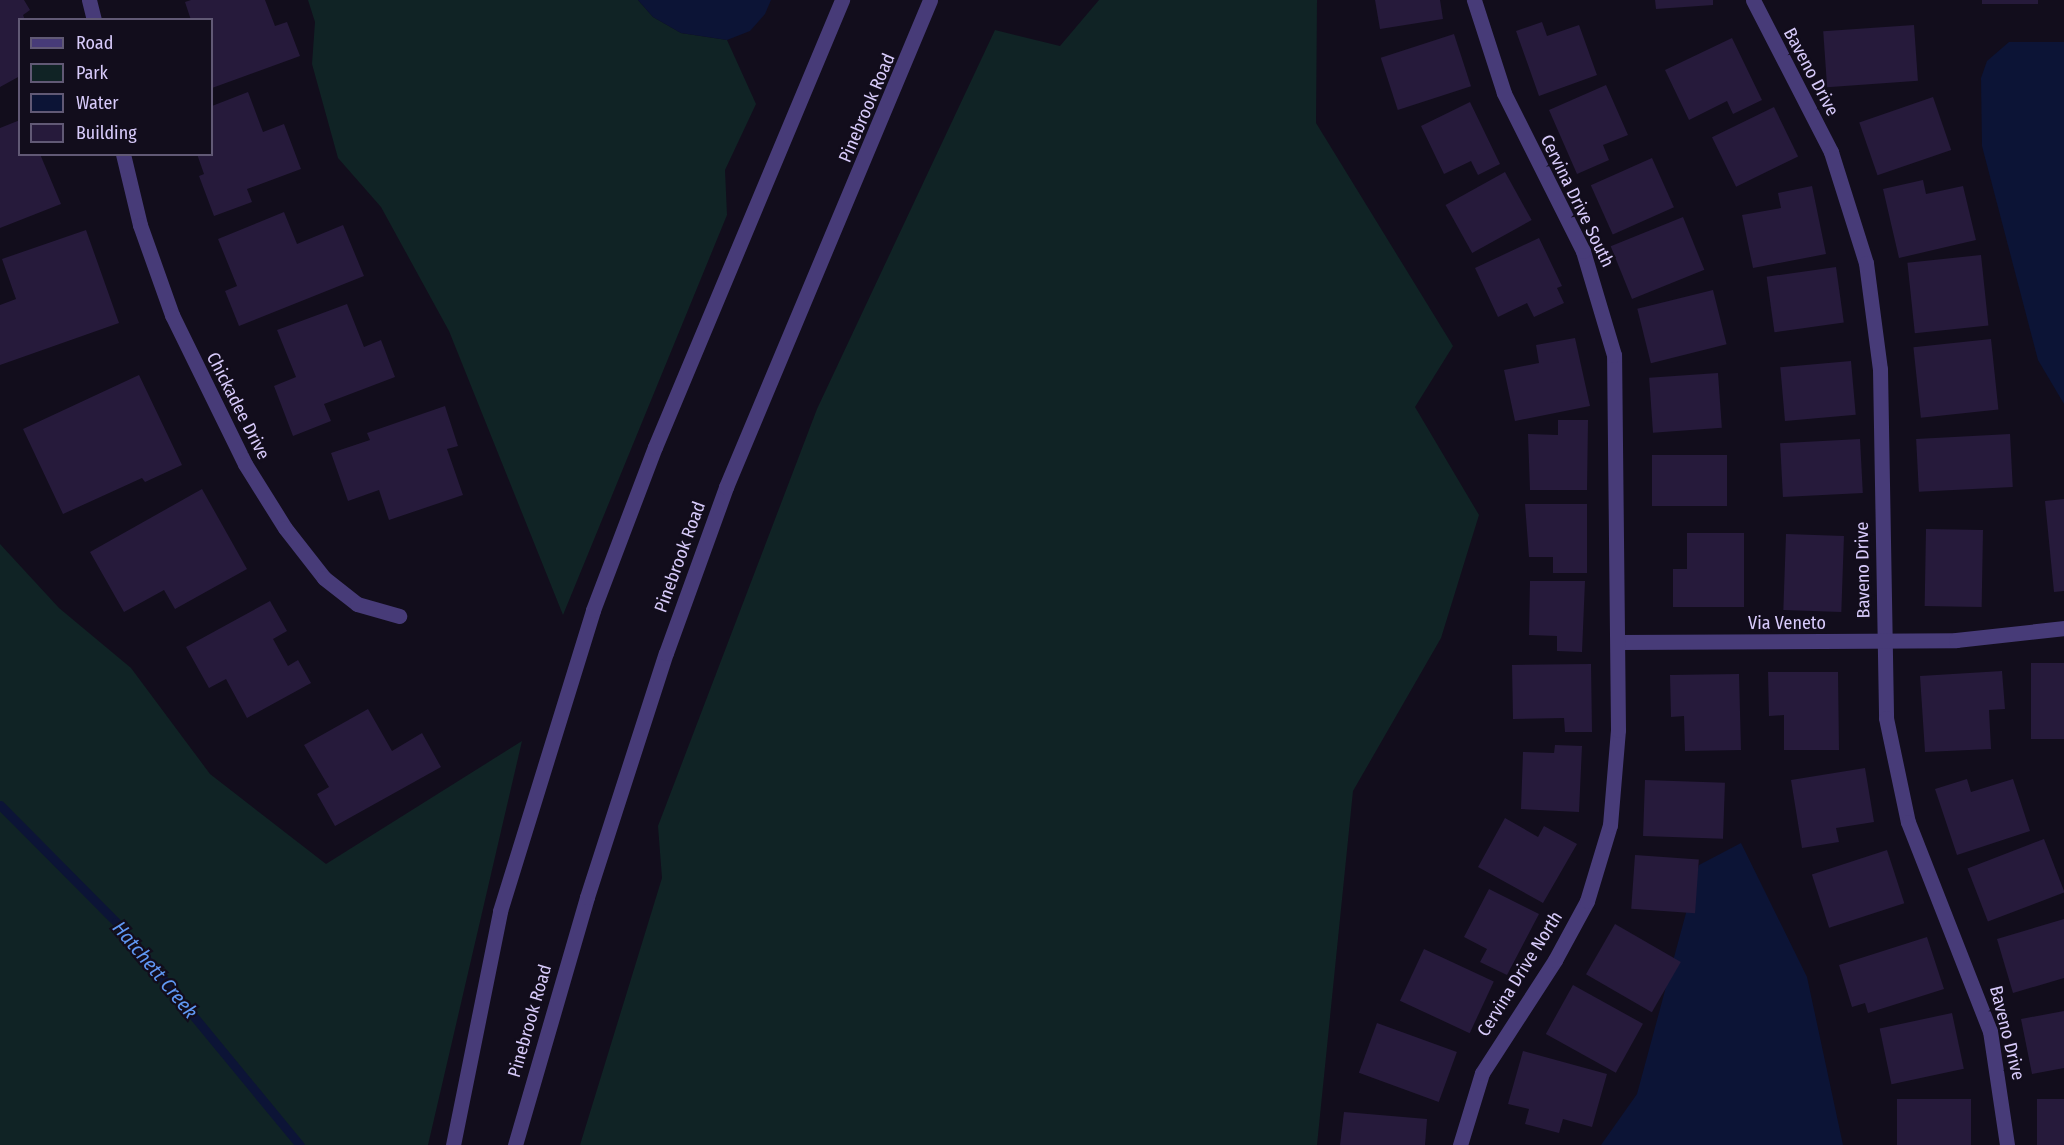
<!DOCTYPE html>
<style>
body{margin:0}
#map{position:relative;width:2064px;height:1145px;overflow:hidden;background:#120d1c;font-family:"Fira Sans Condensed",sans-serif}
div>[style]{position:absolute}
.green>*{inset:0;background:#102325}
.water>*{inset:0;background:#0c1436}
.stream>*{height:9px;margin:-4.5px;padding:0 4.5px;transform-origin:4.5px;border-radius:4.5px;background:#0c1436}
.building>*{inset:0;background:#261a3b;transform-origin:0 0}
.minor>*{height:15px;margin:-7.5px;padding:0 7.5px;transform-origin:7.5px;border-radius:7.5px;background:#473b78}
span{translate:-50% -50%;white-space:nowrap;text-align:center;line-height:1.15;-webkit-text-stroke:4.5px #120d1c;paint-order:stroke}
.street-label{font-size:18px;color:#d8cbfb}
.water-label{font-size:20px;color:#6098f4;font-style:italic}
.legend{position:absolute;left:18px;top:18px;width:195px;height:138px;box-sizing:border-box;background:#120d1c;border:2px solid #615975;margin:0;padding:8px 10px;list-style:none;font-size:18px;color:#d8cbfb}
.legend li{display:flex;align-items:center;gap:12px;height:30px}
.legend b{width:30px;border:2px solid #615975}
</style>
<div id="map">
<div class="green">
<div style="clip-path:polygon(308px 0,638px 0,653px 17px,681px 33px,727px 40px,756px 104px,725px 170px,727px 215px,563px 615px,449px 331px,381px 207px,338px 158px,312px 64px,315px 22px)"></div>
<div style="clip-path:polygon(1099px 0,1317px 0,1316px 123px,1453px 346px,1415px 407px,1479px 515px,1441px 638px,1353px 791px,1317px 1145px,580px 1145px,662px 878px,658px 826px,817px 409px,995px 30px,1060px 46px)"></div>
<div style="clip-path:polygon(0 544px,59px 608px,131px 668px,210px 774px,326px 864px,522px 741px,428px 1145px,0 1145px)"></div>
</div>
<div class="water">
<div style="clip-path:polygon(638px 0,771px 0,765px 14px,750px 31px,727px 40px,681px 33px,653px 17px)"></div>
<div style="clip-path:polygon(2009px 42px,2064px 42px,2064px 404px,2038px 360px,1982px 146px,1981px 78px,1987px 61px)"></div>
<div style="clip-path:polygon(1741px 843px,1807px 977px,1843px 1145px,1601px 1145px,1637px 1094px,1699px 865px)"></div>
</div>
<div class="stream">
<div style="left:0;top:805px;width:165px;rotate:45.2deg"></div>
<div style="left:116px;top:922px;width:289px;rotate:50.5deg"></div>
</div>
<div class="building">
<div style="clip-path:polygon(0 0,24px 0,30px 10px,23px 15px,25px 20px,20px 20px,20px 76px,0 87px)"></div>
<div style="clip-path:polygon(191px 0,265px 0,275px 26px,287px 22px,300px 56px,212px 88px,212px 20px,191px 20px,185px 2px)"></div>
<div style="clip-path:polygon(1375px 0,1440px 0,1443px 19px,1380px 29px)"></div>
<div style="clip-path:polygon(1655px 0,1713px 0,1713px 5px,1656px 9px)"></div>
<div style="left:1982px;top:0;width:56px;height:4px"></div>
<div style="clip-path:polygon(1542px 22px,1547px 36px,1579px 25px,1597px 75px,1539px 96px,1516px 31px)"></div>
<div style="left:1914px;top:25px;width:56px;height:91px;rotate:86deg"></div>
<div style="left:1454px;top:34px;width:55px;height:77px;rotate:72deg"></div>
<div style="clip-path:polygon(1732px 38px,1762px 100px,1733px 114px,1727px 101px,1689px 120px,1665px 70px)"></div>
<div style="clip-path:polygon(1606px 85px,1628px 135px,1603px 145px,1609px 160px,1577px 174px,1549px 110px)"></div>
<div style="clip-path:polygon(248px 92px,263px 132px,284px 124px,301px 169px,247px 189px,252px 202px,214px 216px,199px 176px,204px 174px,197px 154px,212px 154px,212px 106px)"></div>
<div style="left:1933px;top:97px;width:56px;height:78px;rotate:71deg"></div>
<div style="clip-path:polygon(1470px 102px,1500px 164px,1478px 175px,1471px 161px,1444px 174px,1421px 126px)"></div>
<div style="left:1774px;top:107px;width:55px;height:69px;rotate:64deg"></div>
<div style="clip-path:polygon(20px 120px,20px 154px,40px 154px,61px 204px,0 228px,0 128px)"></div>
<div style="left:1652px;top:158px;width:54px;height:67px;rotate:66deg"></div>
<div style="left:1505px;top:172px;width:55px;height:68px;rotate:61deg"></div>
<div style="clip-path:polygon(1923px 180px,1926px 194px,1963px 186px,1976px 240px,1899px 258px,1883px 189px)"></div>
<div style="clip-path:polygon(1812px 186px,1826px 254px,1753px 268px,1742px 215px,1781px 208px,1778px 193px)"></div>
<div style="clip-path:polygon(284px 212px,297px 244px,343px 225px,364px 276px,239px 326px,225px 291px,237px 286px,218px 239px)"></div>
<div style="left:1683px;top:217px;width:57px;height:78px;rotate:68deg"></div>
<div style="clip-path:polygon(86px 230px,119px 323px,0 365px,0 305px,16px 299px,2px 259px)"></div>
<div style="clip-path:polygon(1539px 238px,1562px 286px,1557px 288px,1564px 303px,1534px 317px,1527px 303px,1498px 317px,1475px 268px)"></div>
<div style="left:1981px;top:255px;width:71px;height:74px;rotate:84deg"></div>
<div style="left:1836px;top:267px;width:56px;height:70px;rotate:82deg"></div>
<div style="left:1713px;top:290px;width:56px;height:78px;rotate:76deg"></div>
<div style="clip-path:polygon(347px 304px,364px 347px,381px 340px,395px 377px,324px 404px,331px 421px,293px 436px,274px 386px,296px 377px,277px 330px)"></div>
<div style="clip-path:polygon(1575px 338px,1590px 406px,1515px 421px,1504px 370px,1539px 363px,1536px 345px)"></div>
<div style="left:1991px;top:339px;width:71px;height:78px;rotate:84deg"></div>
<div style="left:1851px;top:361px;width:54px;height:71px;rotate:85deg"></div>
<div style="left:1718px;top:373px;width:55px;height:69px;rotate:86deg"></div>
<div style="clip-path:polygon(139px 375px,182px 465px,145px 482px,142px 478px,63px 514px,23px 429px)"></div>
<div style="clip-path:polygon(445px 406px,458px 446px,447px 449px,463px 495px,389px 520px,379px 490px,348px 501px,331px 453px,370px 440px,367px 433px)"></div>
<div style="clip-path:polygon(1558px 420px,1588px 420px,1587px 490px,1530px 490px,1528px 434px,1558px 435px)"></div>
<div style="left:2010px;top:434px;width:53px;height:94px;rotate:87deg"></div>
<div style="left:1860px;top:439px;width:54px;height:80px;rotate:87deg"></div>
<div style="left:1652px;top:455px;width:75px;height:51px"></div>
<div style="clip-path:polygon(202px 489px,247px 569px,175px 609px,164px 590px,124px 612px,90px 552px)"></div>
<div style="clip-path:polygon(2064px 499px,2064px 591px,2054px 592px,2045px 501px)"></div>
<div style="clip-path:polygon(1525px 504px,1587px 504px,1587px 573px,1553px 573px,1553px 557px,1529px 557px)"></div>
<div style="left:1926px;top:529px;width:57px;height:77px;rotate:1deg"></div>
<div style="clip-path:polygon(1687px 533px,1744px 533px,1744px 607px,1673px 607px,1673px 569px,1687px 569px)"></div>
<div style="left:1786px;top:534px;width:58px;height:76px;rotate:2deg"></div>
<div style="clip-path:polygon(1530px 581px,1585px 581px,1582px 652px,1557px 651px,1557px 636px,1529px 635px)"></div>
<div style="clip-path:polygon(270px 601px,287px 631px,273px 639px,288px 666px,298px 660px,311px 683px,247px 718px,226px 679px,209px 688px,186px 647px)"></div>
<div style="left:2031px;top:663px;width:33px;height:76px"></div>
<div style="clip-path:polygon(1591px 664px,1592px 732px,1565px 732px,1564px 718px,1513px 719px,1512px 665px)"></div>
<div style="clip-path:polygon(2002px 671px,2005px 709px,1989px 710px,1991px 749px,1925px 752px,1920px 676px)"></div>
<div style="clip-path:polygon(1768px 672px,1838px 672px,1839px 750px,1784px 750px,1784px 715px,1769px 716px)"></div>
<div style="clip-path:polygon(1739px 674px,1741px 750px,1685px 751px,1684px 716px,1671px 717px,1670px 675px)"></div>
<div style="clip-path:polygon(368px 709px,392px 751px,422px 733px,441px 767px,335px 826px,317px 794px,329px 787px,304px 745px)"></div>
<div style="clip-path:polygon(1555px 745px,1582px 746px,1579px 812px,1521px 809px,1523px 752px,1554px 753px)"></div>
<div style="clip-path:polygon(1865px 768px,1874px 822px,1836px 828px,1839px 842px,1802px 848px,1791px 780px)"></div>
<div style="clip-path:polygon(1967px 779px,1971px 792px,2013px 779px,2030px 831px,1957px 855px,1935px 789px)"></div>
<div style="left:1645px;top:780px;width:80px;height:56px;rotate:2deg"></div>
<div style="clip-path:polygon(1505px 818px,1538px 837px,1544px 826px,1577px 844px,1543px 903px,1478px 867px)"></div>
<div style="left:2044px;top:839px;width:57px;height:82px;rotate:69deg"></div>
<div style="left:1887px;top:850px;width:56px;height:79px;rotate:72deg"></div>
<div style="left:1635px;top:855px;width:64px;height:54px;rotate:4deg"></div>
<div style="clip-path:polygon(1489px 889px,1539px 914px,1507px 975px,1480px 962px,1487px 949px,1464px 937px)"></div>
<div style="clip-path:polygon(2064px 919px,2064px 978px,2013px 993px,1997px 939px)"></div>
<div style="left:1615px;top:924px;width:76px;height:58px;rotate:30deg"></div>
<div style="clip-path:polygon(1927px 937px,1944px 989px,1868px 1013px,1865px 1003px,1852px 1007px,1839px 965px)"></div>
<div style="left:1424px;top:949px;width:77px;height:57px;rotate:25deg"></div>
<div style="left:1573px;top:985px;width:80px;height:56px;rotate:29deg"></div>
<div style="clip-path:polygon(2064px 1011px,2064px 1068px,2032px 1074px,2021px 1019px)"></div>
<div style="left:1952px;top:1013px;width:57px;height:74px;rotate:78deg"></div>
<div style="left:1377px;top:1023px;width:85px;height:53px;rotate:20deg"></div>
<div style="clip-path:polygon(1523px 1051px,1607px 1074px,1592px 1127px,1563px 1119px,1559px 1133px,1525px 1124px,1529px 1109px,1508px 1104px)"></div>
<div style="left:1897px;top:1099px;width:74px;height:46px"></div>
<div style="left:2064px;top:1099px;width:46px;height:27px;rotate:90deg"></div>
<div style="clip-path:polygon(1344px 1112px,1427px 1119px,1425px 1145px,1340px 1145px)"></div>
</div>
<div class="minor">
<div style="left:89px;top:0;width:21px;rotate:76deg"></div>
<div style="left:1753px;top:0;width:171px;rotate:62.8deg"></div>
<div style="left:1831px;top:152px;width:116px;rotate:72.5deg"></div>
<div style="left:1866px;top:263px;width:107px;rotate:82.5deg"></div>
<div style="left:1880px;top:369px;width:349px;rotate:89deg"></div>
<div style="left:1886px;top:718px;width:106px;rotate:78.1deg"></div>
<div style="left:1908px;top:822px;width:225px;rotate:68.6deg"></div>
<div style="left:1990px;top:1031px;width:115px;rotate:81.5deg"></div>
<div style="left:123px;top:154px;width:73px;rotate:76.5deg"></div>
<div style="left:140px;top:225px;width:96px;rotate:70.4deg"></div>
<div style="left:172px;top:315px;width:166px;rotate:63.9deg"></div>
<div style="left:245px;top:464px;width:75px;rotate:58deg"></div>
<div style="left:285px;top:528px;width:63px;rotate:52deg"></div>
<div style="left:324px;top:578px;width:42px;rotate:38.2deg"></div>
<div style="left:357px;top:604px;width:44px;rotate:15.9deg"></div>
<div style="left:1618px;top:642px;width:338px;rotate:-0.3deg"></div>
<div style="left:1956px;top:640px;width:109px;rotate:-6.3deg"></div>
<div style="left:453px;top:1145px;width:239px;rotate:-78.6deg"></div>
<div style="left:500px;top:911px;width:315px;rotate:-72.8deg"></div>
<div style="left:593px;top:610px;width:174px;rotate:-69.2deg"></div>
<div style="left:655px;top:447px;width:485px;rotate:-67.3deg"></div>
<div style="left:515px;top:1145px;width:258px;rotate:-73.8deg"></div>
<div style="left:587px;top:897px;width:256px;rotate:-72.1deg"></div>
<div style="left:666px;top:653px;width:177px;rotate:-70.1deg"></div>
<div style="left:726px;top:487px;width:528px;rotate:-67.27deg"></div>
<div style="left:1460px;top:1145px;width:75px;rotate:-73deg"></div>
<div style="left:1482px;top:1073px;width:135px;rotate:-57.1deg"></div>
<div style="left:1555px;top:960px;width:67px;rotate:-61.5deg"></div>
<div style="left:1587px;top:901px;width:79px;rotate:-73.2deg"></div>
<div style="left:1610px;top:825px;width:95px;rotate:-85.2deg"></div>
<div style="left:1618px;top:730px;width:375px;rotate:-90.6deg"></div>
<div style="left:1614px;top:355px;width:109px;rotate:-106.6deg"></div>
<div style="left:1583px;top:251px;width:177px;rotate:-116.6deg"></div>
<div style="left:1504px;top:93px;width:98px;rotate:-107.9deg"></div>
</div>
<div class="street-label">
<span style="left:1811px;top:72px;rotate:62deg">Baveno Drive</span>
<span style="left:867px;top:108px;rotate:-67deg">Pinebrook Road</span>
<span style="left:1577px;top:201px;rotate:64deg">Cervina Drive South</span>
<span style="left:238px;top:406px;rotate:63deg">Chickadee Drive</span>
<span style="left:680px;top:557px;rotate:-70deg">Pinebrook Road</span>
<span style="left:1863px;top:570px;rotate:-91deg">Baveno Drive</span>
<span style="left:1787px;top:623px">Via Veneto</span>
<span style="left:1520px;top:974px;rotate:-58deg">Cervina Drive North</span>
<span style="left:530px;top:1021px;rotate:-74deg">Pinebrook Road</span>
<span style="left:2007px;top:1033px;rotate:76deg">Baveno Drive</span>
</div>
<div class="water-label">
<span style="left:155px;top:970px;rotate:50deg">Hatchett Creek</span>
</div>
<ul class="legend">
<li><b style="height:8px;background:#473b78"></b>Road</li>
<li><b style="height:16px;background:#102325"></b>Park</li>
<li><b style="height:16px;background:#0c1436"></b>Water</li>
<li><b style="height:16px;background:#261a3b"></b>Building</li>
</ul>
</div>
